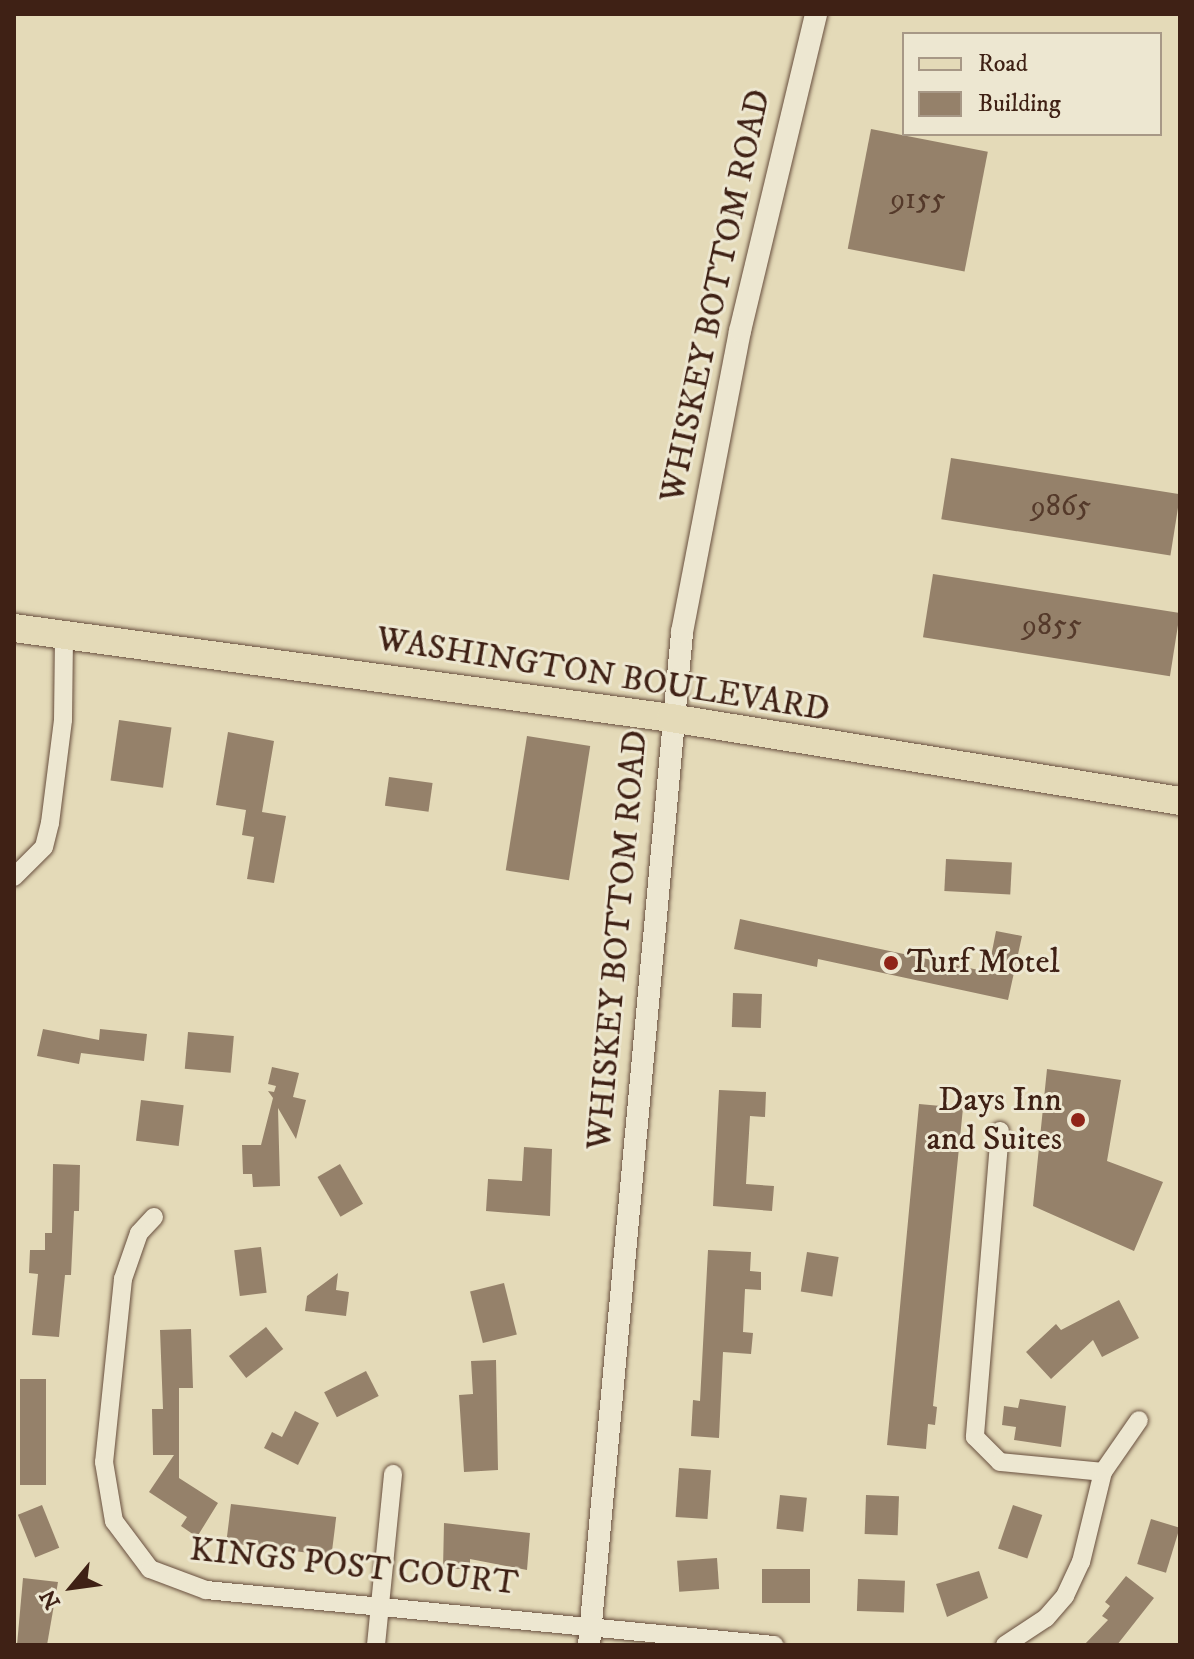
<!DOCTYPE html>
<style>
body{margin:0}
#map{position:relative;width:1194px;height:1659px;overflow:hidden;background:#e4dab8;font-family:"IM FELL DW Pica",serif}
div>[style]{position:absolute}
.building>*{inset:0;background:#95816a;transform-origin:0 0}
.roads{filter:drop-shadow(0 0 2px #684f3e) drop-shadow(0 0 2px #684f3e)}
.minor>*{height:18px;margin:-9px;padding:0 9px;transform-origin:9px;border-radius:9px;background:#ede7d1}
.tertiary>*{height:22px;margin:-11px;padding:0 11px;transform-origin:11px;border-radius:11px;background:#ede7d1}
.primary>*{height:28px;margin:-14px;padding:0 14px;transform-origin:14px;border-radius:14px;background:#e4dab8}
.dots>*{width:22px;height:22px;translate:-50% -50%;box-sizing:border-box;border:4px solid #ede7d1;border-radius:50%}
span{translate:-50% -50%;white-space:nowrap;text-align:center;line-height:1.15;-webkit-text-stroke:6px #ede7d1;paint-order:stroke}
.number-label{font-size:30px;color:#54392a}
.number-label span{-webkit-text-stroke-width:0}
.street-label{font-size:34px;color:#3f2115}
.poi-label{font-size:34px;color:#3f2115}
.left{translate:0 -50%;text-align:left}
.right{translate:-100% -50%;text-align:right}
.frame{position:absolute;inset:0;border:16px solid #3f2115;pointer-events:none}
.legend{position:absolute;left:902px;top:32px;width:260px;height:104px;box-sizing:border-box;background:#ede7d1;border:2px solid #a79886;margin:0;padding:10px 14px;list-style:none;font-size:24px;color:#3f2115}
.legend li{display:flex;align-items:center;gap:16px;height:40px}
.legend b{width:40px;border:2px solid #a79886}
.north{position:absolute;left:32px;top:1547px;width:80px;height:80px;-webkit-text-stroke:6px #ede7d1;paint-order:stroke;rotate:241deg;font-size:22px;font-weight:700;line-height:32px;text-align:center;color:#3f2115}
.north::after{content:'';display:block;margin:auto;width:28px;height:36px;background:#3f2115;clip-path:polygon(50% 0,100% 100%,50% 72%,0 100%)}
</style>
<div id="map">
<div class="building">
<div style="left:871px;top:129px;width:119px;height:122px;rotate:11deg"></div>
<div style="left:951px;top:458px;width:232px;height:62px;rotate:9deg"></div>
<div style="left:933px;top:574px;width:250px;height:64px;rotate:9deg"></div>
<div style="left:119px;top:720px;width:53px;height:61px;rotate:8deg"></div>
<div style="clip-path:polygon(228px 732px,274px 741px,262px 812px,286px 816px,274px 883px,247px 879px,254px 837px,242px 835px,246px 810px,216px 805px)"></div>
<div style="left:527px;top:736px;width:64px;height:136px;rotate:9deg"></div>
<div style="left:389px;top:777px;width:44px;height:29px;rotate:8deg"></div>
<div style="left:946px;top:859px;width:66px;height:32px;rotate:3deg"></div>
<div style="clip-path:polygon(740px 919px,988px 972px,996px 931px,1022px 936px,1008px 1000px,818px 959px,817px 967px,734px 949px)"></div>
<div style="left:733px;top:993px;width:29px;height:34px;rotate:2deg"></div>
<div style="clip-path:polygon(43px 1029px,99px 1040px,100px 1029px,147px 1034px,144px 1061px,81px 1053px,79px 1064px,37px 1056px)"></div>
<div style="left:188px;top:1032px;width:46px;height:37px;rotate:5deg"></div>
<div style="clip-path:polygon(272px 1067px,299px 1073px,293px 1097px,306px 1100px,296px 1139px,278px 1108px,280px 1186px,253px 1187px,252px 1174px,243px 1174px,242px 1145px,261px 1145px,273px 1098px,268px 1091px,274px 1092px,276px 1086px,268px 1084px)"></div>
<div style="clip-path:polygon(1047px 1069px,1121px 1080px,1107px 1161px,1163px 1182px,1134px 1251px,1033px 1206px)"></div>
<div style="clip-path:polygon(719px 1090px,766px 1092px,765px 1117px,750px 1116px,746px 1184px,774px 1186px,772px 1211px,713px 1206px)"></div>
<div style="left:141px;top:1100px;width:43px;height:41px;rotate:7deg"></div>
<div style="clip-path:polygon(919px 1104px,963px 1108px,933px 1406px,937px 1407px,935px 1425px,928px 1424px,926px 1449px,887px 1445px)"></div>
<div style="clip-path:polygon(524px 1147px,552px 1149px,550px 1216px,486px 1211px,488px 1179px,522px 1181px)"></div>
<div style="clip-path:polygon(53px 1164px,80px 1165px,79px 1211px,74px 1211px,71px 1275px,65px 1275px,59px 1337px,32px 1335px,38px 1274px,29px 1273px,30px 1250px,45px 1250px,45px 1233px,52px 1233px)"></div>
<div style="left:340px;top:1164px;width:46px;height:26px;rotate:60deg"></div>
<div style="left:261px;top:1247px;width:46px;height:27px;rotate:83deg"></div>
<div style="clip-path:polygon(708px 1250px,751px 1252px,750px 1271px,761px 1272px,761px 1290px,745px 1289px,743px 1332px,753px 1333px,751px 1354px,723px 1352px,719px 1438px,691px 1436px,693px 1400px,700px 1401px)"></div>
<div style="left:807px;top:1252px;width:32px;height:40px;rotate:9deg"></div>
<div style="clip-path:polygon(338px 1273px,336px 1290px,349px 1292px,346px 1316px,305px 1311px,307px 1296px)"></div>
<div style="left:504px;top:1283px;width:53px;height:35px;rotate:76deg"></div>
<div style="clip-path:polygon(1119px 1300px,1139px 1338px,1102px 1357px,1093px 1340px,1051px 1379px,1026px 1352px,1056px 1324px,1061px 1330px)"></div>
<div style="left:266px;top:1327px;width:28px;height:47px;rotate:52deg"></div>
<div style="clip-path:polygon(191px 1329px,193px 1388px,179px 1388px,179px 1478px,218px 1503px,197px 1537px,181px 1526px,187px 1517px,149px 1492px,174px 1455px,153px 1455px,152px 1409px,163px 1409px,160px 1330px)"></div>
<div style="clip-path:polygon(496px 1360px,498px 1470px,464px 1472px,459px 1395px,473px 1394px,471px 1361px)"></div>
<div style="left:366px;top:1371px;width:28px;height:47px;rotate:63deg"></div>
<div style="left:20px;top:1379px;width:26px;height:106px"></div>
<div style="clip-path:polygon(1020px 1399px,1066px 1406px,1061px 1447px,1014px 1440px,1016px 1427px,1002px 1425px,1004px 1406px,1018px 1408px)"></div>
<div style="clip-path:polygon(295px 1411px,319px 1423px,298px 1465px,264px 1448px,272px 1432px,282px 1437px)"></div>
<div style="left:679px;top:1468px;width:32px;height:49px;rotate:4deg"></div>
<div style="left:780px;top:1495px;width:27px;height:34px;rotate:6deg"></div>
<div style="left:866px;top:1495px;width:33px;height:39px;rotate:2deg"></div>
<div style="left:231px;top:1504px;width:106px;height:39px;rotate:7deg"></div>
<div style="left:42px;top:1505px;width:46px;height:26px;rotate:68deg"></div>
<div style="left:1013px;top:1505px;width:31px;height:46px;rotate:19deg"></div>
<div style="left:1151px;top:1519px;width:30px;height:47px;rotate:17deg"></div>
<div style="clip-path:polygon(444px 1523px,530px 1533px,527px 1570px,470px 1559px,470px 1569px,443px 1569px)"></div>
<div style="left:717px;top:1558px;width:31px;height:40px;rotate:86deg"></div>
<div style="left:762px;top:1569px;width:48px;height:34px"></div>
<div style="clip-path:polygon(979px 1571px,988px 1598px,947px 1617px,936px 1584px)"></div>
<div style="clip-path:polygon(1126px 1576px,1154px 1598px,1117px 1645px,1084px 1645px,1108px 1620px,1102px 1616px,1110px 1606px,1105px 1602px)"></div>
<div style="clip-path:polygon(23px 1578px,58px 1582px,47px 1645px,17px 1645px)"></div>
<div style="left:858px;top:1579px;width:47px;height:32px;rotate:2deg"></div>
</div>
<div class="roads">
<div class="minor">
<div style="left:14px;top:877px;width:42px;rotate:-45deg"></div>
<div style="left:44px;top:847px;width:25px;rotate:-76deg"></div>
<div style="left:50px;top:823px;width:104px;rotate:-82.8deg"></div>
<div style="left:63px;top:720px;width:87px;rotate:-89.3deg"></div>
<div style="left:1000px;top:1131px;width:307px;rotate:94.7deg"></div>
<div style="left:975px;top:1437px;width:35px;rotate:45deg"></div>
<div style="left:1000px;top:1462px;width:103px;rotate:5.5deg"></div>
<div style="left:154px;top:1217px;width:22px;rotate:133deg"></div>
<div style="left:139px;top:1233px;width:49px;rotate:109.2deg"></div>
<div style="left:123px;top:1279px;width:184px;rotate:95.9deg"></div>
<div style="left:104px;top:1462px;width:60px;rotate:80.4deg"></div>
<div style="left:114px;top:1521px;width:60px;rotate:53.1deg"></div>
<div style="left:150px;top:1569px;width:60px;rotate:20.6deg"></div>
<div style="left:206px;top:1590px;width:571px;rotate:5.53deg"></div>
<div style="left:376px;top:1645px;width:172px;rotate:-84.3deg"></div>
<div style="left:1005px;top:1645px;width:49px;rotate:-33.4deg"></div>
<div style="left:1046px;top:1618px;width:29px;rotate:-49deg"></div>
<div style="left:1065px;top:1596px;width:38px;rotate:-65deg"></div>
<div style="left:1081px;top:1562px;width:93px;rotate:-76.3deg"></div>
<div style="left:1103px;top:1472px;width:63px;rotate:-55.3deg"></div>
</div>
<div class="tertiary">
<div style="left:589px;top:1645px;width:1017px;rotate:-84.75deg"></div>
<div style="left:682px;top:632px;width:307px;rotate:-79.1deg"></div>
<div style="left:740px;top:331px;width:326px;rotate:-76.5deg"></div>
</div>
<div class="primary">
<div style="left:14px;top:628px;width:663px;rotate:7.8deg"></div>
<div style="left:671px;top:718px;width:516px;rotate:9.26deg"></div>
</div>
</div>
<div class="dots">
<div style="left:891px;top:963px;background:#8f2418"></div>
<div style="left:1078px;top:1120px;background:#8f2418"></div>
</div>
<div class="number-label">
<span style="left:918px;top:200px">9155</span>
<span style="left:1061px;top:507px">9865</span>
<span style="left:1052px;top:626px">9855</span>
</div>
<div class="street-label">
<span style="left:716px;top:296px;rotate:-78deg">WHISKEY BOTTOM ROAD</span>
<span style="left:603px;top:675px;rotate:9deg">WASHINGTON BOULEVARD</span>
<span style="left:618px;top:940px;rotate:-85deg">WHISKEY BOTTOM ROAD</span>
<span style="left:354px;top:1567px;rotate:6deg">KINGS POST COURT</span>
</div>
<div class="poi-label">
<span class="left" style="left:907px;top:963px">Turf Motel</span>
<span class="right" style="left:1062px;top:1120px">Days Inn<br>and Suites</span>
</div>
<div class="frame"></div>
<ul class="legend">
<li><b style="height:10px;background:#e4dab8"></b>Road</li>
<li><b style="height:22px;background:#95816a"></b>Building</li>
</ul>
<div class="north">N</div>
</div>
